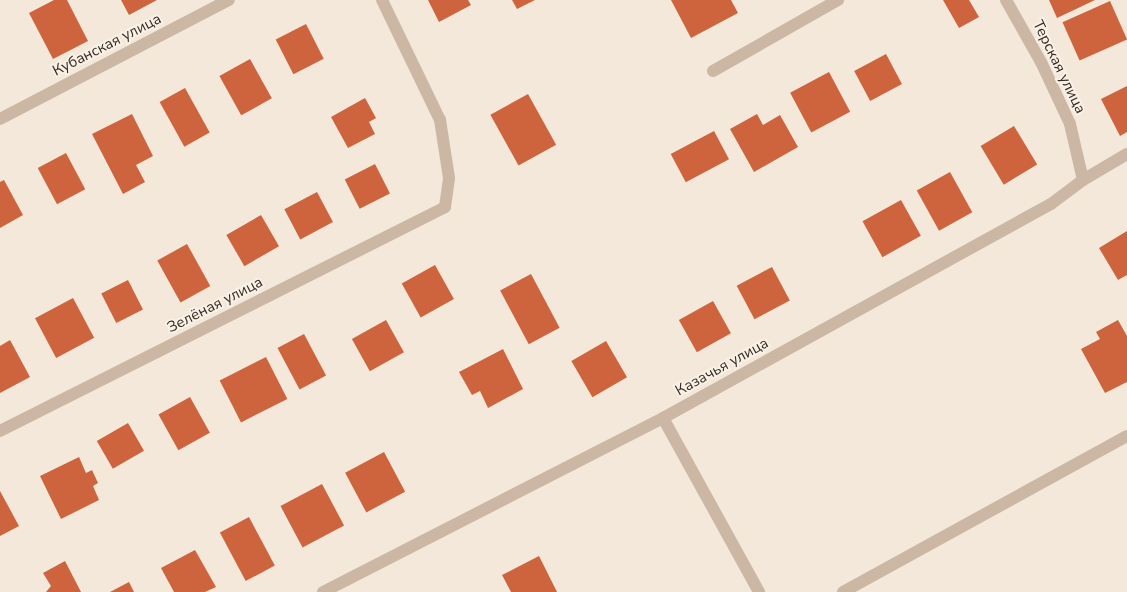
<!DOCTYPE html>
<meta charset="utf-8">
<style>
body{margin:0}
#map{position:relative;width:1127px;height:592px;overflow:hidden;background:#f3e8d9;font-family:"Nunito Sans",sans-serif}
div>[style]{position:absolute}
.building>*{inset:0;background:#cd643d;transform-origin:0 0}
.service>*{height:12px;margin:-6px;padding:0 6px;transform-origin:6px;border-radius:6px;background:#ccb7a4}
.minor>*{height:12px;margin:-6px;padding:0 6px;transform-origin:6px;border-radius:6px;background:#ccb7a4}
span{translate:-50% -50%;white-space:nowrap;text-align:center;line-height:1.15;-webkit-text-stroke:4px #faf1e6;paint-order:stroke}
.street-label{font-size:15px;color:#372c26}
</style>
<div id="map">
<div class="building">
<div style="clip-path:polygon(54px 0,67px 0,88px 41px,53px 59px,29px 13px)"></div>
<div style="clip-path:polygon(121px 0,157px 0,129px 15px)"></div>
<div style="clip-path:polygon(428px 0,468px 0,471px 5px,439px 22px)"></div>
<div style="clip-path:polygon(512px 0,535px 0,517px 9px)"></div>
<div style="clip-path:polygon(671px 0,731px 0,738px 13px,691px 38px)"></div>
<div style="clip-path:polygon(943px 0,969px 0,979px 17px,959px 28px)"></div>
<div style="clip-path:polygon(1049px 0,1095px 0,1057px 18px)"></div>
<div style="left:1110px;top:1px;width:42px;height:52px;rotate:66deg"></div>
<div style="left:306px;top:24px;width:39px;height:34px;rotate:63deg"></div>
<div style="left:886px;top:54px;width:34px;height:36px;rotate:62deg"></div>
<div style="left:250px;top:59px;width:45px;height:35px;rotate:61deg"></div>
<div style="left:829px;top:72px;width:45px;height:44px;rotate:62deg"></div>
<div style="clip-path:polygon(1127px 86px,1127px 132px,1120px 136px,1101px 99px)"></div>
<div style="left:185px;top:88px;width:51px;height:29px;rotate:61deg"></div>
<div style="left:528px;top:94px;width:58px;height:43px;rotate:61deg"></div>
<div style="clip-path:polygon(365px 98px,376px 118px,369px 122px,375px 134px,348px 148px,331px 117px)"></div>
<div style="clip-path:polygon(132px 114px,153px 156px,136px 165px,145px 182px,123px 194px,92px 134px)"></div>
<div style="clip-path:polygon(757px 114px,763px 125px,780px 115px,798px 147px,754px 172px,730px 129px)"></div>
<div style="left:1014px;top:126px;width:45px;height:39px;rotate:59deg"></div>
<div style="left:714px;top:131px;width:32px;height:49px;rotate:62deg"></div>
<div style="left:66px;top:153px;width:41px;height:32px;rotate:62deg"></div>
<div style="left:375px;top:164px;width:33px;height:34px;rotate:63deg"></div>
<div style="left:950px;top:172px;width:46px;height:38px;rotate:61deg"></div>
<div style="clip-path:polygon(4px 180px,23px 215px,0 228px,0 182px)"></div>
<div style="left:317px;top:192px;width:34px;height:37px;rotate:62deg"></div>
<div style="left:901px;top:200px;width:41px;height:44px;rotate:61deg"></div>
<div style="left:261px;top:215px;width:36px;height:40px;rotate:60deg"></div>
<div style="clip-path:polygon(1127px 231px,1127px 275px,1118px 280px,1099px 248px)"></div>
<div style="left:187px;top:244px;width:48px;height:34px;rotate:61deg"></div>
<div style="left:435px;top:265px;width:39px;height:38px;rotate:61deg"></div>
<div style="left:772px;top:267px;width:38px;height:40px;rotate:62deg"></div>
<div style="left:531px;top:274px;width:61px;height:35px;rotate:62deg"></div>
<div style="left:128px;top:280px;width:33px;height:30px;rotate:63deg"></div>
<div style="left:73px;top:298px;width:45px;height:43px;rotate:62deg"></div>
<div style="left:713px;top:301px;width:37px;height:39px;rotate:61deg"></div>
<div style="left:386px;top:320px;width:37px;height:39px;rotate:61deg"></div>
<div style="clip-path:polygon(1118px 320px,1127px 336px,1127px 382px,1105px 393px,1081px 349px,1100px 339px,1096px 332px)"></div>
<div style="left:304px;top:334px;width:47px;height:30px;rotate:62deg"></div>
<div style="clip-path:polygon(10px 340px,30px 377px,0 393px,0 346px)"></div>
<div style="left:606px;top:341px;width:42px;height:40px;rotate:60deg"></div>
<div style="clip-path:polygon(503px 349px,523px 389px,488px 408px,480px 391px,472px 395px,459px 372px)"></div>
<div style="left:266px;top:357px;width:47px;height:52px;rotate:63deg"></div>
<div style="left:190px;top:397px;width:41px;height:36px;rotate:61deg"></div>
<div style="left:128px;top:423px;width:32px;height:36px;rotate:60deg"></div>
<div style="left:384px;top:452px;width:45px;height:44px;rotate:62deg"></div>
<div style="clip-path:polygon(79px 457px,86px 473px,92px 470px,98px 483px,93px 486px,99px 500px,61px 519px,40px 476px)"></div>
<div style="left:322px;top:484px;width:47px;height:47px;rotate:62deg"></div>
<div style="clip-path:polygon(0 491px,19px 526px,0 536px)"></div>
<div style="left:249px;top:517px;width:55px;height:33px;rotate:62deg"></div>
<div style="clip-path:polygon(195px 550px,216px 587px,205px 592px,174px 592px,161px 568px)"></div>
<div style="clip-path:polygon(539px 556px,557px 592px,511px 592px,502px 575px)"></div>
<div style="clip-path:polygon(65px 561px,81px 592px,46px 592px,51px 586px,43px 573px)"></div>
<div style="clip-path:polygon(129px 582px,134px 592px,110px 592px)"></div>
</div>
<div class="service">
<div style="left:663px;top:418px;width:199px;rotate:61.1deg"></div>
</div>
<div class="minor">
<div style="left:1006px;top:0;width:71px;rotate:60.6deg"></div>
<div style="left:1041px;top:62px;width:68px;rotate:64.9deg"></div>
<div style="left:1070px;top:124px;width:57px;rotate:76.9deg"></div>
<div style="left:713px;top:71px;width:144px;rotate:-29.6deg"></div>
<div style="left:0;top:119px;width:258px;rotate:-27.5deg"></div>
<div style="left:0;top:431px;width:498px;rotate:-26.7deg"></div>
<div style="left:445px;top:207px;width:29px;rotate:-82deg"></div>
<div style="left:449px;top:178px;width:59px;rotate:-98.8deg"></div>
<div style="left:440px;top:120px;width:133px;rotate:-115.8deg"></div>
<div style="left:323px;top:592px;width:382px;rotate:-27.1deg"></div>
<div style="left:663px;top:418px;width:443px;rotate:-28.9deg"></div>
<div style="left:1051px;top:204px;width:40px;rotate:-37deg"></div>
<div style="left:1083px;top:180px;width:51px;rotate:-30.6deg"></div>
<div style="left:843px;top:592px;width:324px;rotate:-28.8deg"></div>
</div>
<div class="street-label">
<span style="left:107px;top:45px;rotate:-27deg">Кубанская улица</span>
<span style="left:1059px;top:67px;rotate:64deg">Терская улица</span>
<span style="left:215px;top:305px;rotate:-27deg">Зелёная улица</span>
<span style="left:722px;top:367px;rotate:-29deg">Казачья улица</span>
</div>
</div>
